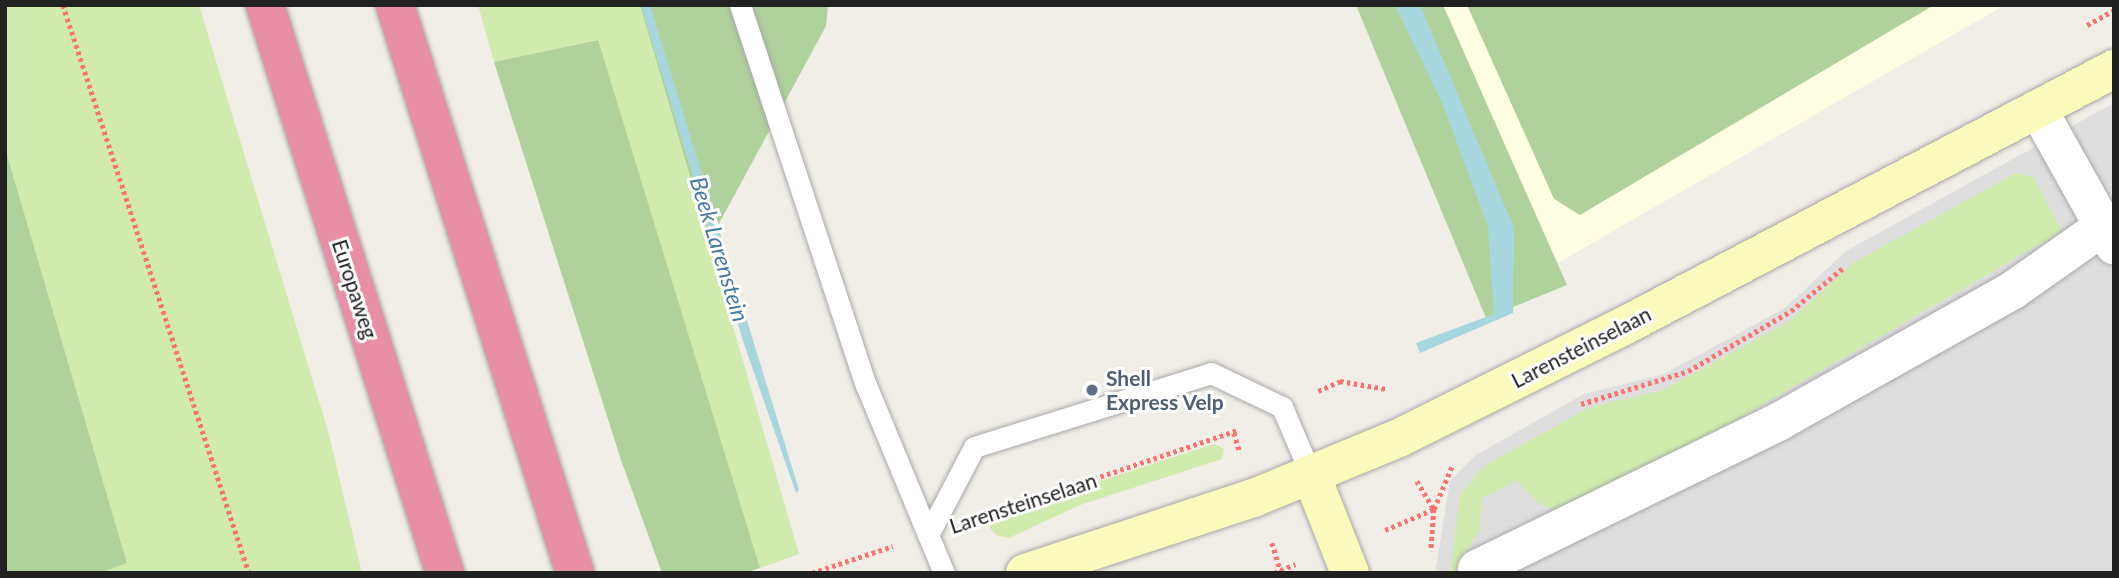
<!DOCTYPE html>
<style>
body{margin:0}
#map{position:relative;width:2119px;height:578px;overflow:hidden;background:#f1ede7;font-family:Lato,sans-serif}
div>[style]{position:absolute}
.residential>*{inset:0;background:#dfdede}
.education>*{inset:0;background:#fffde2}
.grass>*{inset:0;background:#d0ebad}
.forest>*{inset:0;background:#afd19c}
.water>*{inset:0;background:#a8d6df}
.path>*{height:4.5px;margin-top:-2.25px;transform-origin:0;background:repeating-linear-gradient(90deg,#fb736e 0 3.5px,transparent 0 7px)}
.roads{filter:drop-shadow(0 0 2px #a8a8a8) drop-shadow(0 0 2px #a8a8a8)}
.lane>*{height:21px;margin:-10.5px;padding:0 10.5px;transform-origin:10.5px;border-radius:10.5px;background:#fff}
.street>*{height:38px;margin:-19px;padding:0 19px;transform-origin:19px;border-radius:19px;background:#fff}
.secondary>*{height:38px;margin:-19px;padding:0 19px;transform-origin:19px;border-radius:19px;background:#fafabc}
.highway>*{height:38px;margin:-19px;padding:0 19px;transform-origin:19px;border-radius:19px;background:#e88fa5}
.dots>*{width:19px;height:19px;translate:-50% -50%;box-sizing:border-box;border:4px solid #fff;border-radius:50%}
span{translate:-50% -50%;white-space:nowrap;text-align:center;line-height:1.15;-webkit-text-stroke:6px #fff;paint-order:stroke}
.street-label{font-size:21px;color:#212121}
.service-label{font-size:21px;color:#4e5e75;font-weight:700}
.left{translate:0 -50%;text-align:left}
.water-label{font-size:23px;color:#4579a3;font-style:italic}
.frame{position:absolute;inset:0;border:7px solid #212121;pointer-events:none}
</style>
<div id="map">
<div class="residential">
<div style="clip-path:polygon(2114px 103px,2114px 573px,1435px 573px,1450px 481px,1476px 455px,1584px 394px,1664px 374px,1785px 308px,1846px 251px)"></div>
</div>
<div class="education">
<div style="clip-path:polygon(1364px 5px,2005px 5px,1485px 305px)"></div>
</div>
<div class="grass">
<div style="clip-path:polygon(5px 5px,199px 5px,328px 431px,362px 573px,100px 573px,127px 563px,5px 148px)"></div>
<div style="clip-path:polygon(478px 5px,640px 5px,799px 554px,760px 568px,597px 40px,494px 62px)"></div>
<div style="clip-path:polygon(2016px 173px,2033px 177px,2062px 231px,2059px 233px,1726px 426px,1562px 512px,1538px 503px,1517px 481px,1482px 498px,1480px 530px,1463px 556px,1469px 573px,1450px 573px,1460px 495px,1484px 466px,1588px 408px,1663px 390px,1790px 321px,1853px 263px)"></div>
<div style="clip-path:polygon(1214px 444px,1224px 449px,1222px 459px,1080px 505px,1009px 538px,996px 535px,990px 528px,994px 515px)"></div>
</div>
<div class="forest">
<div style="clip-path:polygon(640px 5px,828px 5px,826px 26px,709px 242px)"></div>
<div style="clip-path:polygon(1356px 5px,1443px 5px,1567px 285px,1486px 318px)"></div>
<div style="clip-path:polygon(1467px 5px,1934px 5px,1580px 215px,1554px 199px)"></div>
<div style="clip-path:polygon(598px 40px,760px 568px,744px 573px,662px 573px,621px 460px,494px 62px)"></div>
<div style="clip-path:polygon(5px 148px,127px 563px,100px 573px,5px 573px)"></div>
</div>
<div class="water">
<div style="clip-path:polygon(641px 5px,650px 5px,799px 490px,796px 493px,744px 344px)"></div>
<div style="clip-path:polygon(1395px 5px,1420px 5px,1514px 228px,1513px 313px,1420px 353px,1416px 343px,1494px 314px,1488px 227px,1443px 105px)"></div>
</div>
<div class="path">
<div style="left:63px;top:5px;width:598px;rotate:71.87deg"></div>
<div style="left:2087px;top:25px;width:31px;rotate:-29deg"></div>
<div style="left:1318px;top:391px;width:24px;rotate:-24deg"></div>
<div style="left:1340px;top:381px;width:47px;rotate:9.9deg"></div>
<div style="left:1581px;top:404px;width:112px;rotate:-17.1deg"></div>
<div style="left:1688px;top:371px;width:119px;rotate:-30.2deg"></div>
<div style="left:1791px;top:311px;width:67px;rotate:-39.6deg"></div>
<div style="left:1234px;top:433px;width:21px;rotate:73deg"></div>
<div style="left:1417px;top:481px;width:33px;rotate:59deg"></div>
<div style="left:1434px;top:509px;width:42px;rotate:94.1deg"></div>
<div style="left:981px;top:517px;width:271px;rotate:-18.7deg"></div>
<div style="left:1385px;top:530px;width:53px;rotate:-23.2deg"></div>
<div style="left:1434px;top:509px;width:47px;rotate:-67.3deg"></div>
<div style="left:1272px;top:543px;width:30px;rotate:73deg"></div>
<div style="left:812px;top:573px;width:85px;rotate:-18.4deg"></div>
<div style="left:1274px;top:573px;width:23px;rotate:-23deg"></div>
</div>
<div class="roads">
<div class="lane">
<div style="left:740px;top:5px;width:400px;rotate:71.7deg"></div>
<div style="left:866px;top:385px;width:204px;rotate:67.5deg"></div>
<div style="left:928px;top:535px;width:99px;rotate:-62.4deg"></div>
<div style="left:974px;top:447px;width:248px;rotate:-17.3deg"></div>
<div style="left:1211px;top:373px;width:79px;rotate:25.6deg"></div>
<div style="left:1282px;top:407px;width:76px;rotate:66.8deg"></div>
</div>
<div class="street">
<div style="left:2039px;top:111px;width:154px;rotate:60.8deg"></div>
<div style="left:1477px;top:569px;width:337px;rotate:-26deg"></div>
<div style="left:1780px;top:421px;width:267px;rotate:-29.3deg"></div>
<div style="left:2013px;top:290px;width:111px;rotate:-35.1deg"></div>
</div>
<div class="secondary">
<div style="left:1312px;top:477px;width:103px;rotate:68.4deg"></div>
<div style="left:1025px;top:573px;width:243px;rotate:-18.2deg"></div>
<div style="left:1256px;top:497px;width:155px;rotate:-22.4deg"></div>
<div style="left:1399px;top:438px;width:249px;rotate:-26.5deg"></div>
<div style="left:1622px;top:327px;width:556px;rotate:-27.67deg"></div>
</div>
<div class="highway">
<div style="left:265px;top:5px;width:596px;rotate:72.42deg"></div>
<div style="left:395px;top:5px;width:596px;rotate:72.42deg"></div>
</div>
</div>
<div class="dots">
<div style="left:1092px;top:390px;background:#5c6f8a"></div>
</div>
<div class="street-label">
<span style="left:355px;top:289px;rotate:72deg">Europaweg</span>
<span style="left:1581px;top:347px;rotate:-27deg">Larensteinselaan</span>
<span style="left:1023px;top:503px;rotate:-18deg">Larensteinselaan</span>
</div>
<div class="service-label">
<span class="left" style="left:1106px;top:390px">Shell<br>Express Velp</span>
</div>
<div class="water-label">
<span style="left:720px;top:249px;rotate:73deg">Beek Larenstein</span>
</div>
<div class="frame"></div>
</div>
